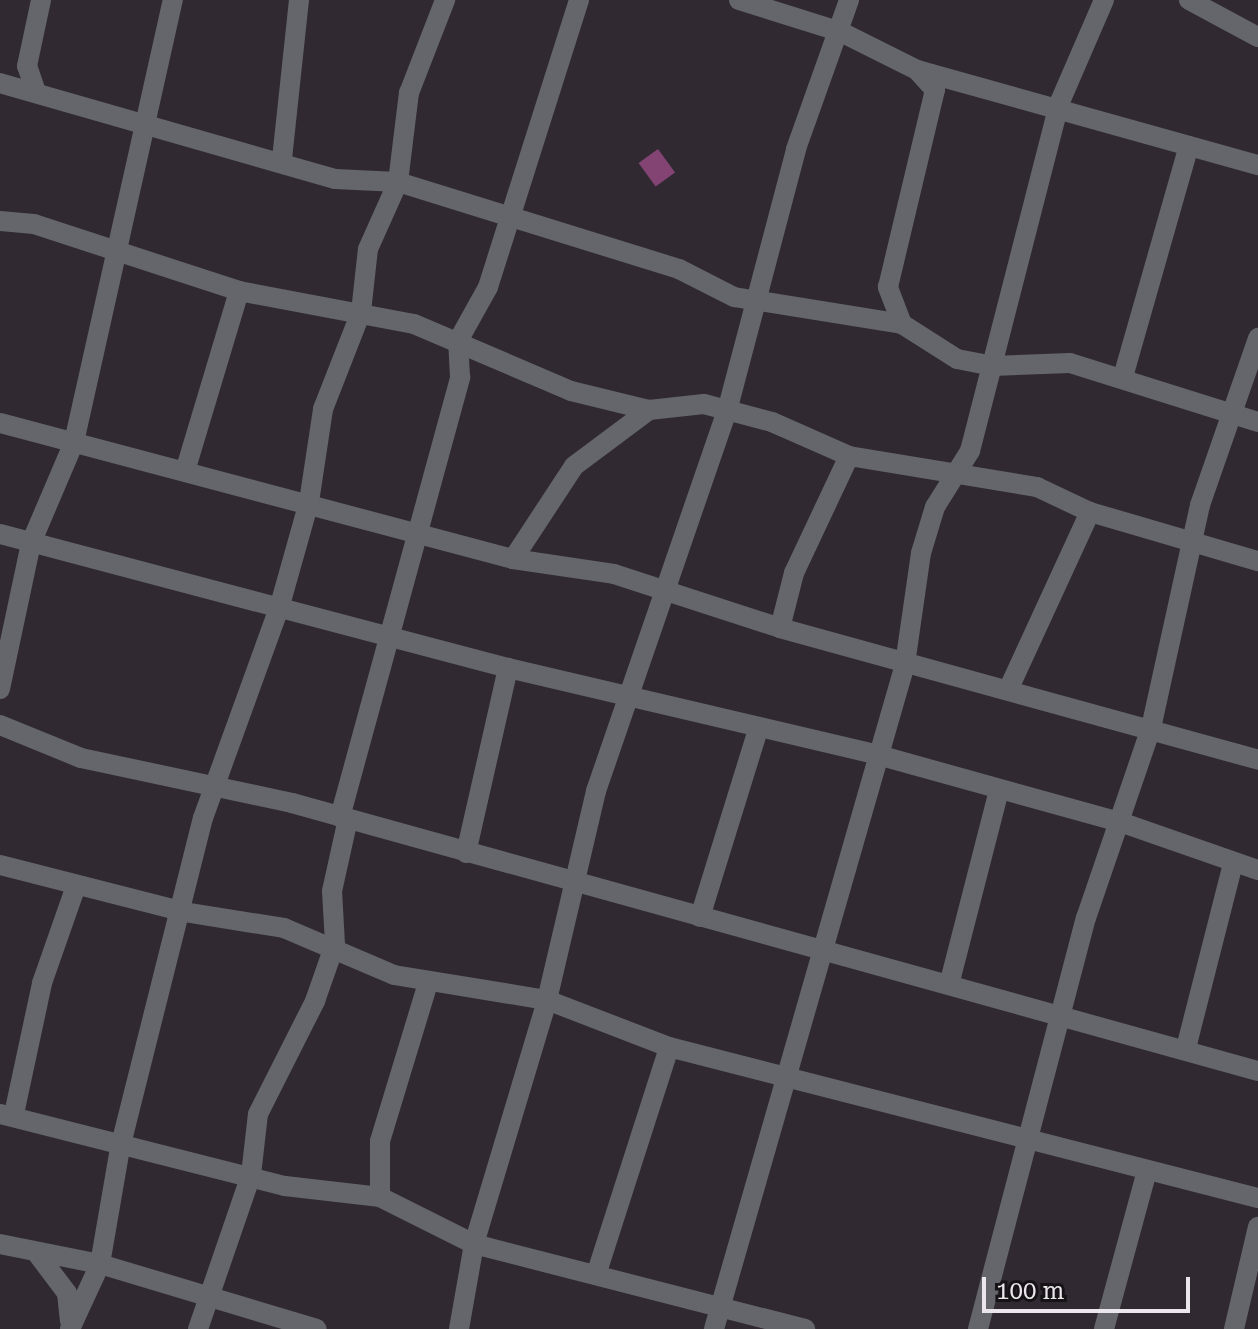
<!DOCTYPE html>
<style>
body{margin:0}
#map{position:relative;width:1258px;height:1329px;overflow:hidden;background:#302931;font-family:"Roboto Serif",serif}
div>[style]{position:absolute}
.building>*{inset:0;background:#834474;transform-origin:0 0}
.minor>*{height:20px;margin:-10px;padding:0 10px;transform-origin:10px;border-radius:10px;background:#64666b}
span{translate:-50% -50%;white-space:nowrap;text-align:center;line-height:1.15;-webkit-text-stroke:6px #161316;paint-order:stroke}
.scale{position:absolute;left:982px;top:1277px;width:208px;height:36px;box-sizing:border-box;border:4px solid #eae6eb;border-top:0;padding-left:10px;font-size:24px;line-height:28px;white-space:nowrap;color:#eae6eb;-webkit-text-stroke:6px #161316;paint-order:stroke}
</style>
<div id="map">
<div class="building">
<div style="left:658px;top:149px;width:29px;height:24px;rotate:54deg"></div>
</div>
<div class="minor">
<div style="left:739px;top:0;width:107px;rotate:17.4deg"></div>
<div style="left:841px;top:32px;width:85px;rotate:26.6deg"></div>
<div style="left:917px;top:70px;width:354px;rotate:15.6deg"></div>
<div style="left:1189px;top:0;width:78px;rotate:28.2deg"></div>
<div style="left:0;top:83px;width:348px;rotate:16deg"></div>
<div style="left:335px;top:179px;width:63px;rotate:2.7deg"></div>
<div style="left:398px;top:182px;width:294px;rotate:17.2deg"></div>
<div style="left:679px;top:269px;width:62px;rotate:27deg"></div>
<div style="left:734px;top:297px;width:170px;rotate:9.1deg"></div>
<div style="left:902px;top:324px;width:65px;rotate:32.5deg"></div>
<div style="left:957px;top:359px;width:36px;rotate:11deg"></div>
<div style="left:992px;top:366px;width:78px;rotate:-2.2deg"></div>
<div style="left:1070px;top:363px;width:197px;rotate:17.4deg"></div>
<div style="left:35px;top:89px;width:24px;rotate:-109deg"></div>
<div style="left:27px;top:66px;width:67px;rotate:-78deg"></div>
<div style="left:282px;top:159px;width:160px;rotate:-83.9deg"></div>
<div style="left:0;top:221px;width:34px;rotate:5deg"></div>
<div style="left:34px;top:224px;width:216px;rotate:18.1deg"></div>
<div style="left:239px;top:291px;width:178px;rotate:10.7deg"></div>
<div style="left:414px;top:324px;width:171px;rotate:23.1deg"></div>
<div style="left:571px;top:391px;width:80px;rotate:13.7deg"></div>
<div style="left:649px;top:410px;width:55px;rotate:-6.2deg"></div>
<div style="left:704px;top:404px;width:70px;rotate:14.8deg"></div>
<div style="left:772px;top:422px;width:84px;rotate:23.8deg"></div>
<div style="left:849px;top:456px;width:191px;rotate:9.4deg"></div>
<div style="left:1037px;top:487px;width:59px;rotate:25.3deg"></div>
<div style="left:1090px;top:512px;width:175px;rotate:16.3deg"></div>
<div style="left:902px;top:324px;width:40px;rotate:-111deg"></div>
<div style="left:888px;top:287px;width:203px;rotate:-76.6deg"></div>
<div style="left:935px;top:90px;width:27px;rotate:-132deg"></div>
<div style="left:1123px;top:377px;width:240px;rotate:-74.1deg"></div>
<div style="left:0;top:423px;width:531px;rotate:14.85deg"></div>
<div style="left:513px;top:559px;width:102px;rotate:8.4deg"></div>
<div style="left:614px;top:574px;width:175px;rotate:18deg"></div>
<div style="left:780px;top:628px;width:496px;rotate:15.4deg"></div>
<div style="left:186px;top:468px;width:185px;rotate:-73.3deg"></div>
<div style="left:0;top:534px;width:525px;rotate:14.78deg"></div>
<div style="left:508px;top:668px;width:380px;rotate:13.2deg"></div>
<div style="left:878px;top:755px;width:254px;rotate:15.5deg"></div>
<div style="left:1123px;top:823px;width:143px;rotate:19.2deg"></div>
<div style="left:513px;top:559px;width:111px;rotate:-56.7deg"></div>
<div style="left:574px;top:466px;width:94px;rotate:-36.7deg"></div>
<div style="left:780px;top:628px;width:57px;rotate:-75.7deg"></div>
<div style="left:794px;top:573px;width:129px;rotate:-64.8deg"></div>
<div style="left:1009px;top:688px;width:194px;rotate:-65.3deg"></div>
<div style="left:0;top:689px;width:149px;rotate:-78deg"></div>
<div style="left:31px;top:543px;width:110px;rotate:-66.9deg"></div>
<div style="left:74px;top:442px;width:453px;rotate:-77.4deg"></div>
<div style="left:0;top:725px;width:87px;rotate:22.2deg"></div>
<div style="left:81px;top:758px;width:216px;rotate:12deg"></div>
<div style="left:292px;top:803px;width:1002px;rotate:15.51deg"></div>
<div style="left:340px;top:817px;width:456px;rotate:-74.7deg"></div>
<div style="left:460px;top:377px;width:36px;rotate:-93deg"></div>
<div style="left:458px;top:341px;width:62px;rotate:-60.9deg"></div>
<div style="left:488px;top:287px;width:301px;rotate:-72.4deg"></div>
<div style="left:466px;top:853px;width:190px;rotate:-77.2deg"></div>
<div style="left:0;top:865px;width:190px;rotate:14.3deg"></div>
<div style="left:184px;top:912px;width:101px;rotate:9.1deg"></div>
<div style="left:284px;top:928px;width:120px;rotate:23.1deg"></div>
<div style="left:394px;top:975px;width:155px;rotate:9.3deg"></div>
<div style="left:547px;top:1000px;width:131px;rotate:21.1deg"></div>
<div style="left:669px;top:1047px;width:608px;rotate:14.38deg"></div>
<div style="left:700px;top:917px;width:196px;rotate:-72.8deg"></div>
<div style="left:950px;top:981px;width:197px;rotate:-75.6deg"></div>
<div style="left:1186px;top:1048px;width:190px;rotate:-75.7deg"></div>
<div style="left:0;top:1114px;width:294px;rotate:14.2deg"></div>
<div style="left:285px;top:1186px;width:96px;rotate:6.6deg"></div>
<div style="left:380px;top:1197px;width:105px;rotate:26.6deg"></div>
<div style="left:474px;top:1244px;width:342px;rotate:14.4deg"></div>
<div style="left:14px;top:1114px;width:134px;rotate:-77.9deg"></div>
<div style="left:42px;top:983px;width:103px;rotate:-70.7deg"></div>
<div style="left:380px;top:1197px;width:56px;rotate:-90deg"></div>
<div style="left:380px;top:1141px;width:165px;rotate:-73.1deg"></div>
<div style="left:0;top:1244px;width:102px;rotate:11.3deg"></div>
<div style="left:100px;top:1264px;width:226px;rotate:16.7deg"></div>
<div style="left:36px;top:1252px;width:51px;rotate:52.9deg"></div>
<div style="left:67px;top:1293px;width:28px;rotate:84deg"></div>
<div style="left:596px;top:1275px;width:239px;rotate:-72.2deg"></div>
<div style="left:70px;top:1329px;width:72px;rotate:-65.2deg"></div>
<div style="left:100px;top:1264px;width:118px;rotate:-80.2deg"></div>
<div style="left:120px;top:1148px;width:340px;rotate:-75.9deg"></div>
<div style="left:203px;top:818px;width:226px;rotate:-70.1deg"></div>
<div style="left:280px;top:605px;width:107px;rotate:-74.3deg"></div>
<div style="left:309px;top:502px;width:94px;rotate:-81.4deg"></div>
<div style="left:323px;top:409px;width:104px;rotate:-68.6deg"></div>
<div style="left:361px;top:312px;width:63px;rotate:-83.7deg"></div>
<div style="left:368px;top:249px;width:73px;rotate:-65.9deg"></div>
<div style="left:398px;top:182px;width:90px;rotate:-83deg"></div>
<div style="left:409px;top:93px;width:100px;rotate:-68.8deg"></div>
<div style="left:198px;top:1329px;width:163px;rotate:-71deg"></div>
<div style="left:251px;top:1175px;width:61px;rotate:-83.5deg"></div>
<div style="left:258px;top:1114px;width:127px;rotate:-63.2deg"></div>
<div style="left:315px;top:1001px;width:60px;rotate:-70.7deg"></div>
<div style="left:335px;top:944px;width:53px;rotate:-93.2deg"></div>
<div style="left:332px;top:891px;width:74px;rotate:-77.5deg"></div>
<div style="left:459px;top:1329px;width:86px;rotate:-80deg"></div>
<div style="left:474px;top:1244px;width:255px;rotate:-73.3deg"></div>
<div style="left:547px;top:1000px;width:215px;rotate:-76.8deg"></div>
<div style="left:596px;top:791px;width:402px;rotate:-71deg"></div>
<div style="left:727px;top:411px;width:271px;rotate:-75.2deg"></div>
<div style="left:796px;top:149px;width:158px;rotate:-70.4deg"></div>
<div style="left:714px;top:1329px;width:692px;rotate:-73.97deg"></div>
<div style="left:905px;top:664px;width:112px;rotate:-81.8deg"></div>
<div style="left:921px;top:553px;width:48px;rotate:-73.1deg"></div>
<div style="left:935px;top:507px;width:66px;rotate:-58deg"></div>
<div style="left:970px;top:451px;width:358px;rotate:-75.6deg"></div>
<div style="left:1059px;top:104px;width:113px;rotate:-66.6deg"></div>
<div style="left:978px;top:1329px;width:425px;rotate:-75.3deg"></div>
<div style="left:1086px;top:918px;width:201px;rotate:-71.1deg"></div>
<div style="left:1151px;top:728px;width:228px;rotate:-77.6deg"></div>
<div style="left:1200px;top:505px;width:177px;rotate:-70.8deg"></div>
<div style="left:1104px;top:1329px;width:161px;rotate:-74.8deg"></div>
<div style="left:1234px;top:1329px;width:105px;rotate:-76.8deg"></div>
</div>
<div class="scale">100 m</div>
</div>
